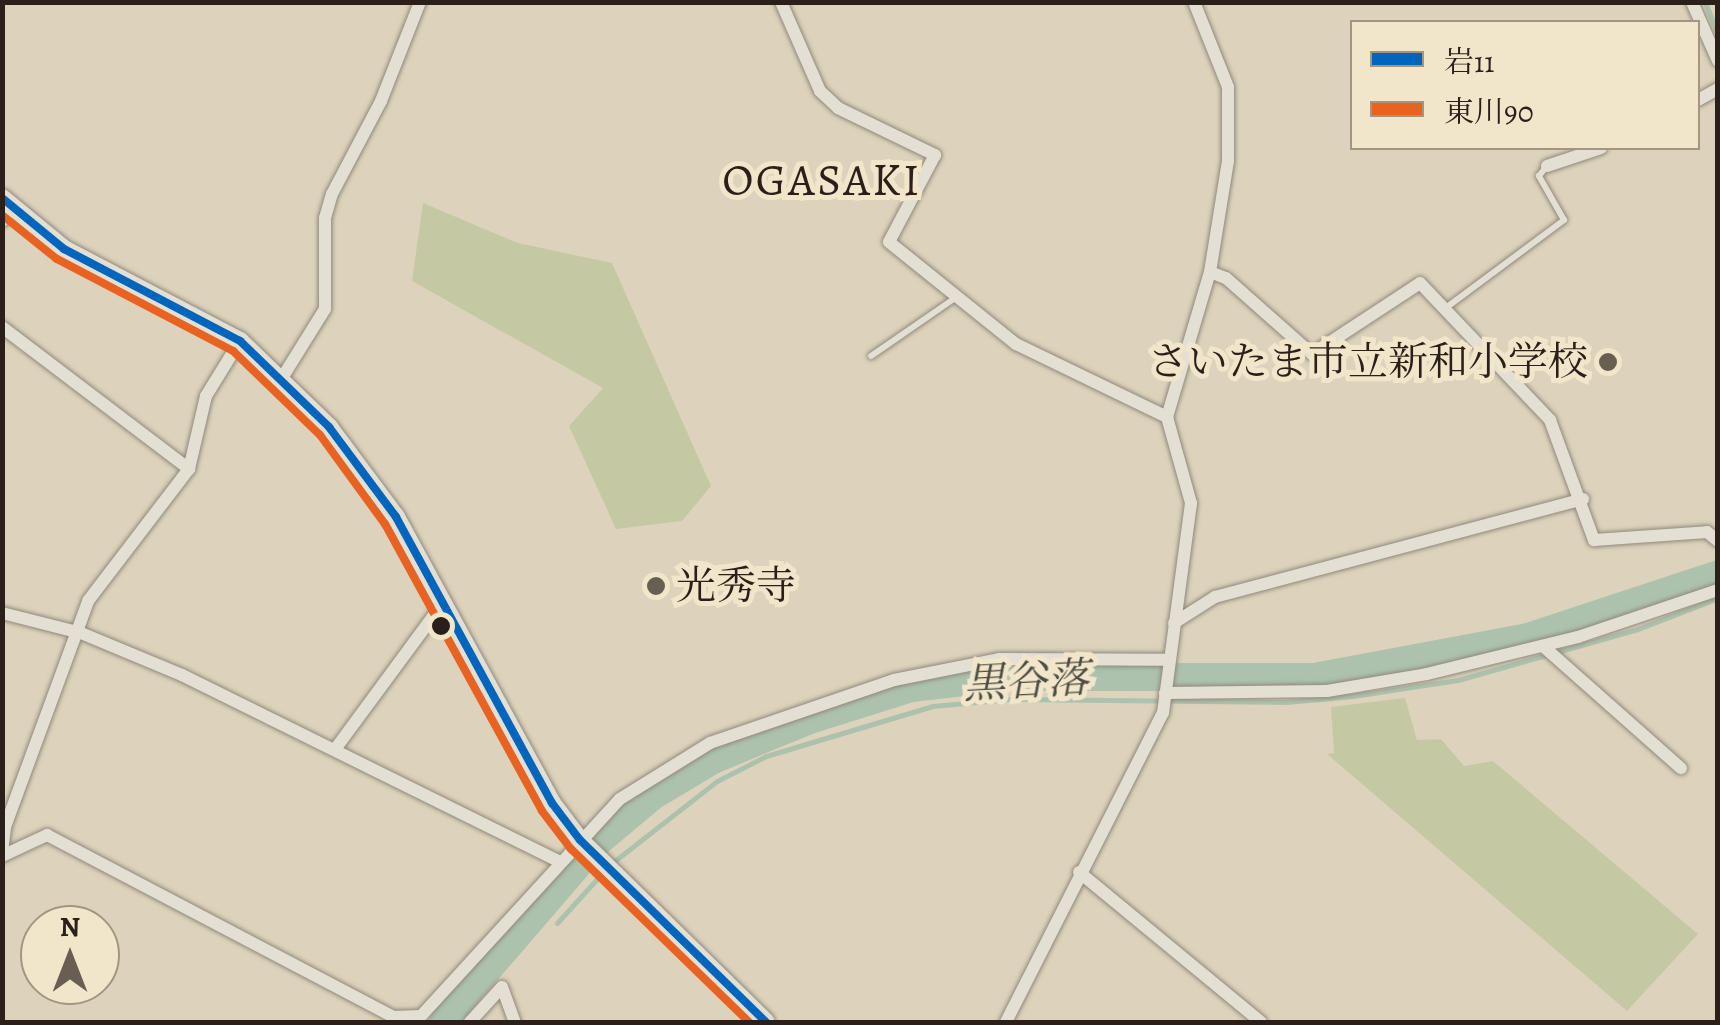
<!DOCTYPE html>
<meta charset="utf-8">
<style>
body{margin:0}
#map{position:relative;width:1720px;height:1025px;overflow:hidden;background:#ddd3bc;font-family:Alegreya,"Noto Serif JP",serif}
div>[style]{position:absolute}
.green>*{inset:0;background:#c5c9a3}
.stream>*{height:5px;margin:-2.5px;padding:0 2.5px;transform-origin:2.5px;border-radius:2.5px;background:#adc2ad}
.river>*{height:28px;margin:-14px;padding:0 14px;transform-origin:14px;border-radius:14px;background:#adc2ad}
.roads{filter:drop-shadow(0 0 2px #90897c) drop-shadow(0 0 2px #90897c)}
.service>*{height:6px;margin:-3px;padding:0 3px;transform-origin:3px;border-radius:3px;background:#e4dfd3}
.minor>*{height:12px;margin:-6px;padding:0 6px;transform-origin:6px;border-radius:6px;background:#e4dfd3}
.secondary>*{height:18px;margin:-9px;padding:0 9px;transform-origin:9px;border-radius:9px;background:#e4dfd3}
.bus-1>*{height:8px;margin:-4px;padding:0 4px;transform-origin:4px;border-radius:4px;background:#0065bd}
.bus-2>*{height:8px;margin:-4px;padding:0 4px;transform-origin:4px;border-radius:4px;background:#e86222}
.dots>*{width:28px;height:28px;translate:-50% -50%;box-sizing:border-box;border:5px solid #f2e6ca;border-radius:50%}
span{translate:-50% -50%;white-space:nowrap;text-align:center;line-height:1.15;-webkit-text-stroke:10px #f2e6ca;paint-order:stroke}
.poi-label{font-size:40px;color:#2a1f19}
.right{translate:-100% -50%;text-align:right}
.left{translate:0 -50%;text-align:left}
.water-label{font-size:42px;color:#4b4e43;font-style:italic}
.quarter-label{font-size:45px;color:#2a1f19;letter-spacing:2.5px}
.frame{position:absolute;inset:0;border:5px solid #2a1f19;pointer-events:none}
.legend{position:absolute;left:1350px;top:20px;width:350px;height:130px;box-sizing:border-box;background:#f2e6ca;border:2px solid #a29683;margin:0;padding:12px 18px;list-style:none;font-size:30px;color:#2a1f19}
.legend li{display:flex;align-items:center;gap:20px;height:50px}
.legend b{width:50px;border:2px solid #a29683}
.north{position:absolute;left:20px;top:905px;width:100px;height:100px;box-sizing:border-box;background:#f2e6ca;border:2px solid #a29683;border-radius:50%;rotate:0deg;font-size:28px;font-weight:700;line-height:40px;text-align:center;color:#2a1f19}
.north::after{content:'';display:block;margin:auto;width:35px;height:45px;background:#695e52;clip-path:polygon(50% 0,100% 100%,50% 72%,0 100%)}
</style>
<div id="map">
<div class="green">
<div style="clip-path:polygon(423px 203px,518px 243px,612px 263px,711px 486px,682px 521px,616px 529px,569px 426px,603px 388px,412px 281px)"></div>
<div style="clip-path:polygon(1405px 698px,1417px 740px,1441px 739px,1464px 766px,1493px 761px,1698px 934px,1627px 1011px,1327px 754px,1334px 753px,1331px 707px)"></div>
</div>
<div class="stream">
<div style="left:1705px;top:2px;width:35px;rotate:68deg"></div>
<div style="left:612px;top:863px;width:133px;rotate:-38deg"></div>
<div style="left:717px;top:781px;width:55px;rotate:-27deg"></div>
<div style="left:766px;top:756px;width:174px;rotate:-16.7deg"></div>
<div style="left:933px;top:706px;width:77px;rotate:-5.2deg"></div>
<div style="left:1010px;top:699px;width:276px;rotate:0.6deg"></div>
<div style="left:1286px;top:702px;width:67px;rotate:-5.1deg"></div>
<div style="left:1353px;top:696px;width:106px;rotate:-8.7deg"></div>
<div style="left:1458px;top:680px;width:187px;rotate:-15.8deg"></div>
<div style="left:1638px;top:629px;width:86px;rotate:-21.2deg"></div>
<div style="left:557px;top:923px;width:70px;rotate:-47.9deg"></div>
</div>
<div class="river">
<div style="left:443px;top:1022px;width:238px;rotate:-49.3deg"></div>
<div style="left:598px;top:842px;width:72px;rotate:-39.9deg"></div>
<div style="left:653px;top:796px;width:70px;rotate:-31deg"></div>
<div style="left:713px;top:760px;width:102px;rotate:-22.5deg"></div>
<div style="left:807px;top:721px;width:109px;rotate:-17.6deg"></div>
<div style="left:911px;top:688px;width:101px;rotate:-6.3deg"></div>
<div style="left:1011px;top:677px;width:303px"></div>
<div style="left:1314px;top:677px;width:218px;rotate:-10.6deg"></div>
<div style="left:1528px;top:637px;width:200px;rotate:-18.3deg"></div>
</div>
<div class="roads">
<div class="service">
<div style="left:1447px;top:307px;width:146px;rotate:-36.6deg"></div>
<div style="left:1564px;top:220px;width:51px;rotate:-119.6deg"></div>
<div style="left:1539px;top:176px;width:11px;rotate:-52deg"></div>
<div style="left:871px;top:356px;width:102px;rotate:-34.6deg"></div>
</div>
<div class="minor">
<div style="left:781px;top:2px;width:97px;rotate:66.3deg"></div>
<div style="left:820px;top:91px;width:25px;rotate:43deg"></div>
<div style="left:838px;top:108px;width:108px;rotate:25.9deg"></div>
<div style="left:935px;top:155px;width:98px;rotate:117.9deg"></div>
<div style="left:889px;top:242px;width:163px;rotate:38.8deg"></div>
<div style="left:1016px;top:344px;width:168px;rotate:25.8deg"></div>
<div style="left:1692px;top:2px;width:64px;rotate:66.2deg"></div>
<div style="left:1698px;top:100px;width:23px;rotate:-29deg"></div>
<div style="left:1547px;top:166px;width:57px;rotate:-18.4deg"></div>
<div style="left:2px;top:221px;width:18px;rotate:-52deg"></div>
<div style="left:1210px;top:272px;width:17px;rotate:21deg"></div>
<div style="left:1226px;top:278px;width:115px;rotate:41.5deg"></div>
<div style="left:1312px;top:354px;width:129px;rotate:-33.3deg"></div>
<div style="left:1420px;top:283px;width:189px;rotate:46.5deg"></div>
<div style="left:1550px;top:420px;width:128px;rotate:69.9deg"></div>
<div style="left:1594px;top:540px;width:113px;rotate:-4deg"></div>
<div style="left:1707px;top:532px;width:14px;rotate:39deg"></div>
<div style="left:2px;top:327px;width:235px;rotate:37.2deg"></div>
<div style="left:282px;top:378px;width:81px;rotate:-58.1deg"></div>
<div style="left:325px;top:309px;width:91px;rotate:-90deg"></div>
<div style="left:325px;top:218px;width:25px;rotate:-74deg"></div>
<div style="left:332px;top:194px;width:105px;rotate:-62.2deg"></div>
<div style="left:381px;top:101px;width:106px;rotate:-68.5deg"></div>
<div style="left:2px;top:613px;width:81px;rotate:14.2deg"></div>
<div style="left:81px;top:633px;width:109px;rotate:22.6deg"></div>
<div style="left:182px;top:675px;width:420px;rotate:26.3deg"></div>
<div style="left:1174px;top:623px;width:49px;rotate:-32.4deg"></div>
<div style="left:1215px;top:597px;width:381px;rotate:-14.9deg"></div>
<div style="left:1544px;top:647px;width:183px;rotate:41.5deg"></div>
<div style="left:1165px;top:693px;width:162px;rotate:-0.7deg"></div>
<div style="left:1327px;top:691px;width:101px;rotate:-9.6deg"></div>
<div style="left:1427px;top:674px;width:155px;rotate:-13.8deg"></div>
<div style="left:1578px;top:637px;width:148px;rotate:-18.6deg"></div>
<div style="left:336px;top:748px;width:180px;rotate:-53.6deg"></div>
<div style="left:2px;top:852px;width:25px;rotate:-83deg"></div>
<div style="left:5px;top:827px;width:241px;rotate:-69.8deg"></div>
<div style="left:88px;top:601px;width:166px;rotate:-52.6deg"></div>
<div style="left:189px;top:469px;width:75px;rotate:-76.9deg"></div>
<div style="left:206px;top:396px;width:65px;rotate:-58.3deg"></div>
<div style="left:2px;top:856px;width:50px;rotate:-25deg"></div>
<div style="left:47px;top:835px;width:391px;rotate:27.7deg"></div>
<div style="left:393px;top:1017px;width:28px;rotate:-2deg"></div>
<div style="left:421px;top:1016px;width:294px;rotate:-47.5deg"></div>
<div style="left:620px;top:799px;width:106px;rotate:-31.9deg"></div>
<div style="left:710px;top:743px;width:194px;rotate:-18.9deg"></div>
<div style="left:894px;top:680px;width:107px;rotate:-11.3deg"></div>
<div style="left:999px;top:659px;width:167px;rotate:0.3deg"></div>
<div style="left:1079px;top:872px;width:236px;rotate:39.5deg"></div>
<div style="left:470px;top:1022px;width:47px;rotate:-47.6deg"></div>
<div style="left:502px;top:987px;width:37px;rotate:70deg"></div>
<div style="left:1006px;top:1022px;width:347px;rotate:-63.1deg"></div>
<div style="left:1163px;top:713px;width:212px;rotate:-82.4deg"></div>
<div style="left:1191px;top:503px;width:89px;rotate:-105.6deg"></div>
<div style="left:1167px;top:417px;width:151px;rotate:-73.5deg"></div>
<div style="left:1210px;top:272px;width:112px;rotate:-80.8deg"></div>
<div style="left:1228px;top:161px;width:74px;rotate:-90deg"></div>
<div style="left:1228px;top:87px;width:92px;rotate:-111.8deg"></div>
</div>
<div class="secondary">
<div style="left:2px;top:198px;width:80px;rotate:39.4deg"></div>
<div style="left:64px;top:249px;width:199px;rotate:27.6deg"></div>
<div style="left:240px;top:341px;width:124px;rotate:44deg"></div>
<div style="left:329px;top:427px;width:112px;rotate:53.3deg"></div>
<div style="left:396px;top:517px;width:326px;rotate:61.4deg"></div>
<div style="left:552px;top:803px;width:46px;rotate:52.9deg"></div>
<div style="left:580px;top:840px;width:260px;rotate:44.4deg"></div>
</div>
</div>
<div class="bus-1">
<div style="left:2px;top:198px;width:80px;rotate:39.4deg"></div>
<div style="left:64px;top:249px;width:199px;rotate:27.6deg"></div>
<div style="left:240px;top:341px;width:124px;rotate:44deg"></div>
<div style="left:329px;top:427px;width:112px;rotate:53.3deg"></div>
<div style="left:396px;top:517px;width:326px;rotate:61.4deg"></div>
<div style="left:552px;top:803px;width:46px;rotate:52.9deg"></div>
<div style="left:580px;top:840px;width:260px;rotate:44.4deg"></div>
</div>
<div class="bus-2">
<div style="left:2px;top:215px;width:70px;rotate:38.7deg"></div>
<div style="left:57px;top:259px;width:199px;rotate:27.6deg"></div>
<div style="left:233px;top:351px;width:121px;rotate:44deg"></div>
<div style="left:320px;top:435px;width:110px;rotate:53.9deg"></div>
<div style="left:385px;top:524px;width:327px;rotate:61.3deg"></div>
<div style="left:542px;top:811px;width:48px;rotate:52.7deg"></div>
<div style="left:571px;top:849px;width:248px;rotate:44.2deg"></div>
</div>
<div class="dots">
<div style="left:1608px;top:362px;background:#695e52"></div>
<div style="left:656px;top:586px;background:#695e52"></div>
<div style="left:441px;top:626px;background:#2a1f19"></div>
</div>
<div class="poi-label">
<span class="right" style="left:1588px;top:362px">さいたま市立新和小学校</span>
<span class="left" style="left:676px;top:586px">光秀寺</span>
</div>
<div class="water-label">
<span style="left:1026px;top:681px;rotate:-3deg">黒谷落</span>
</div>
<div class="quarter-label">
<span style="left:822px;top:181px">OGASAKI</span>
</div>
<div class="frame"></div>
<ul class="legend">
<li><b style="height:12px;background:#0065bd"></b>岩11</li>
<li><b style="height:12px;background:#e86222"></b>東川90</li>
</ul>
<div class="north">N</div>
</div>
